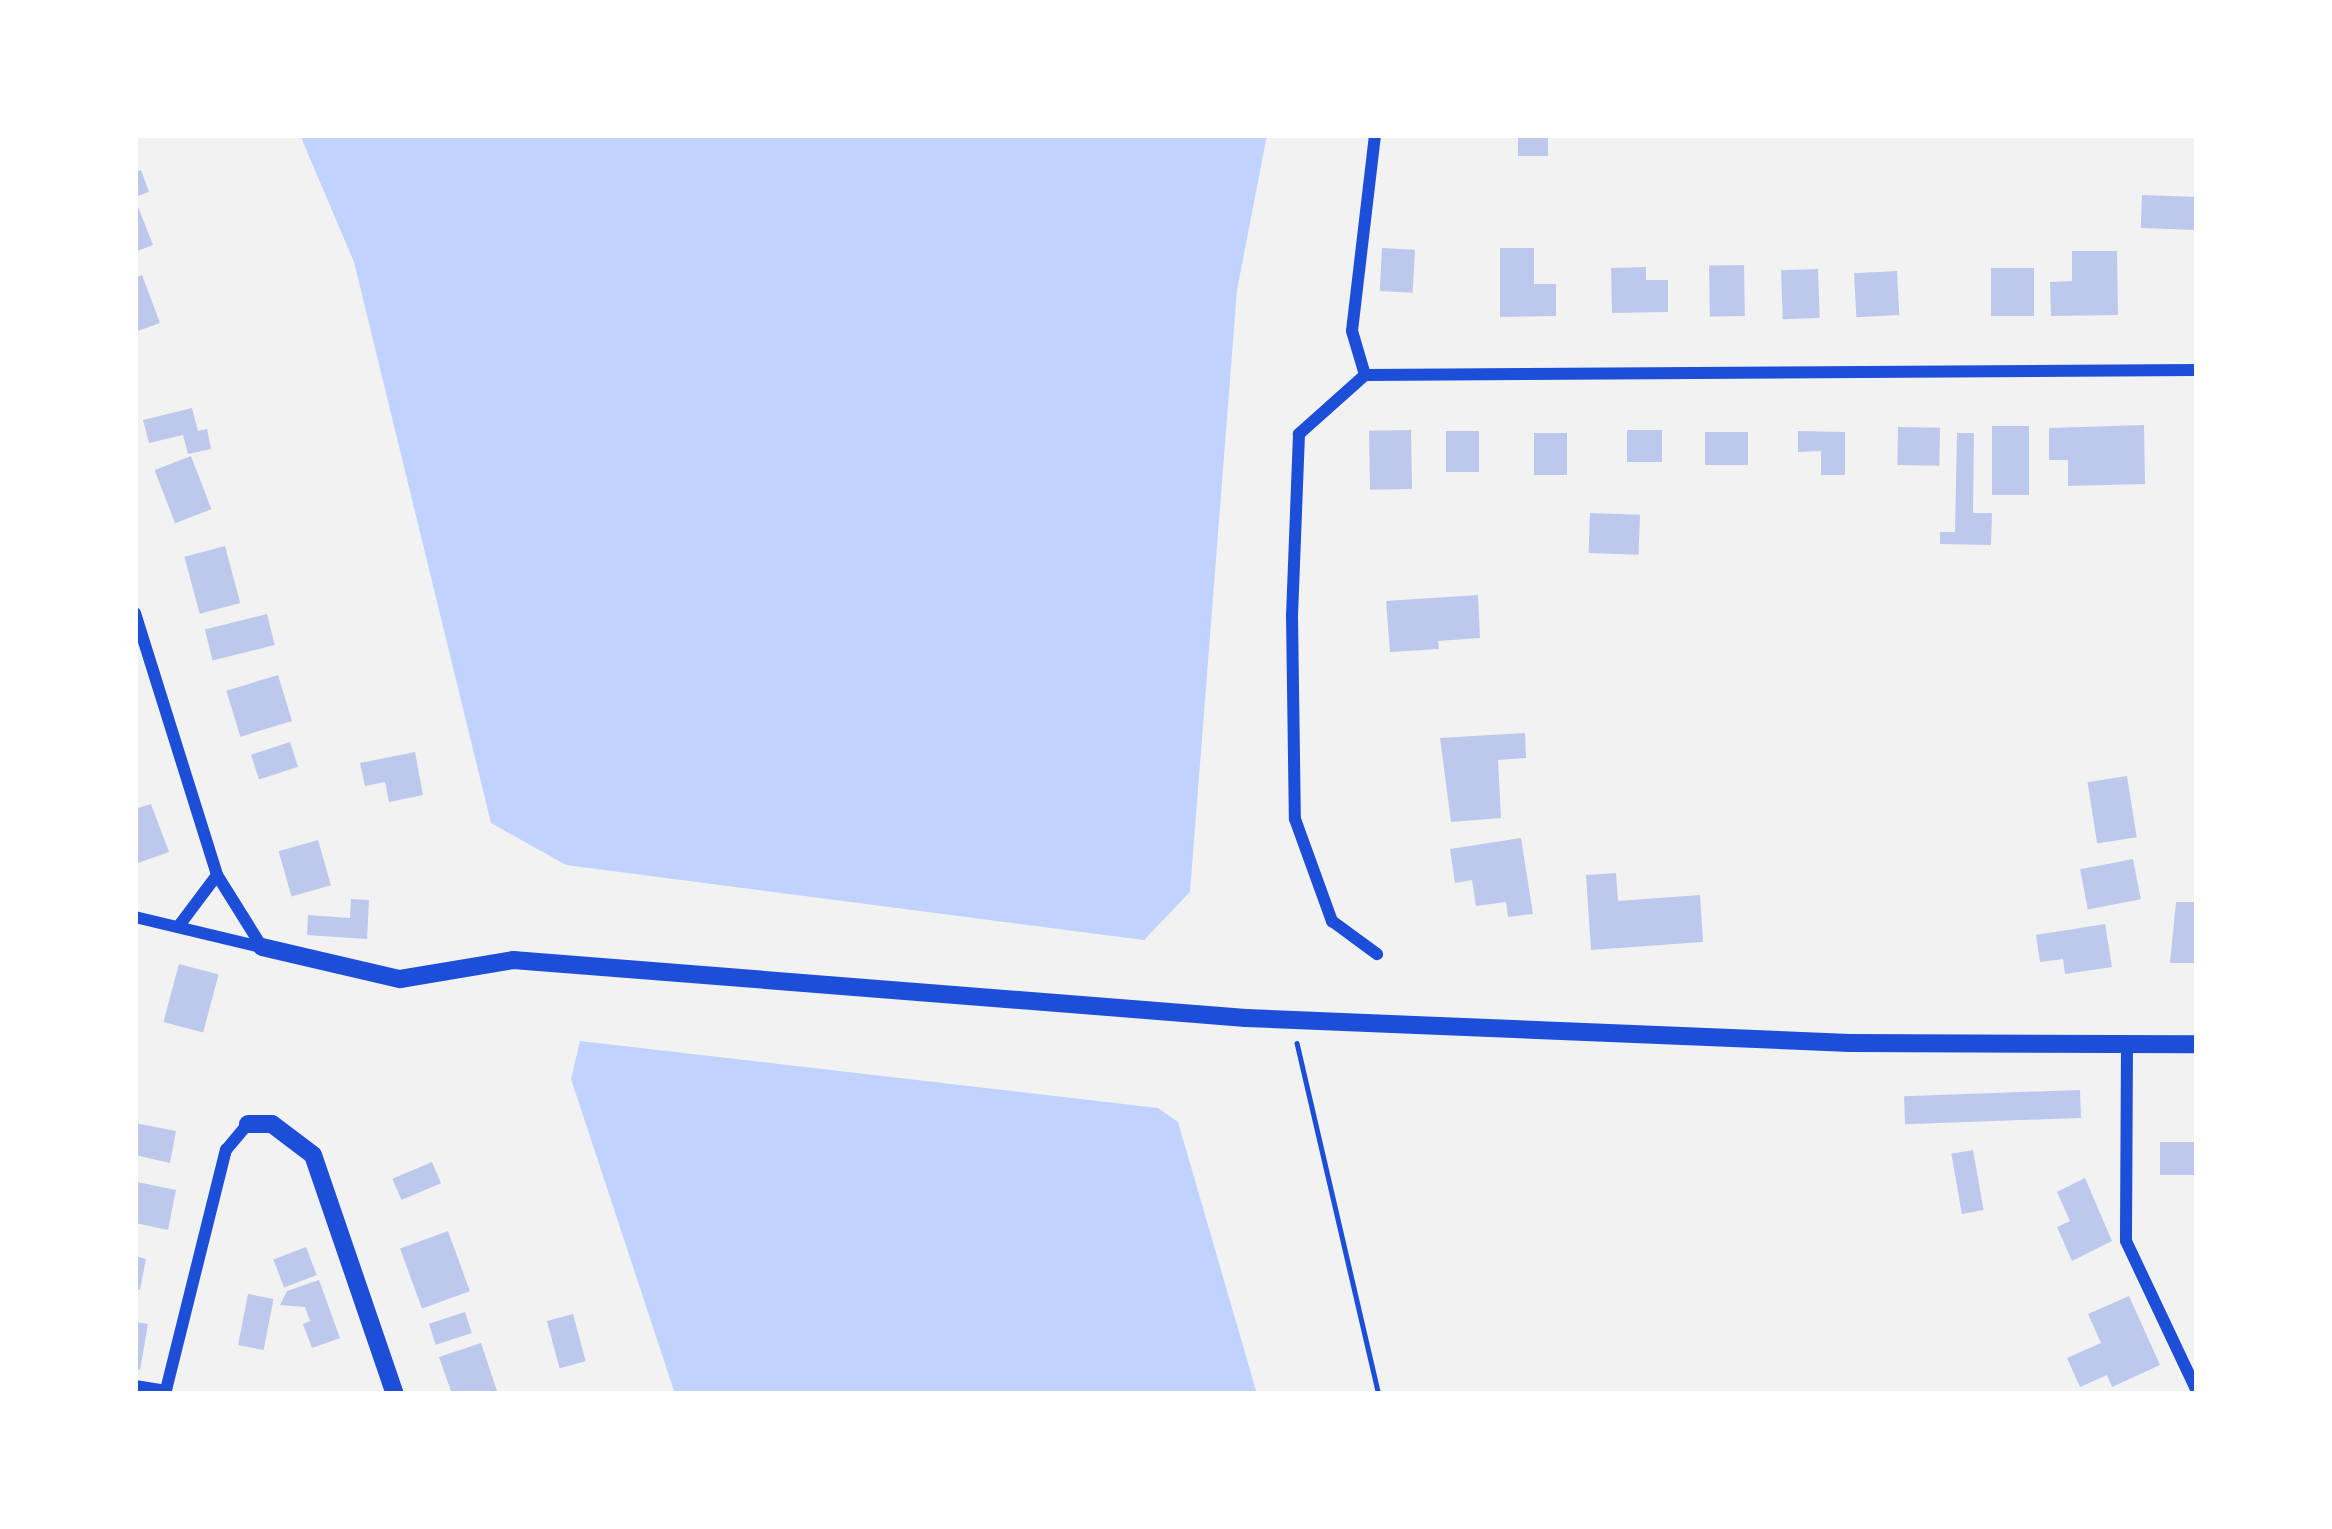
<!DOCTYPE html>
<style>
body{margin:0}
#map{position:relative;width:2332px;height:1529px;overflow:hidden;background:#f2f2f2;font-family:Inter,sans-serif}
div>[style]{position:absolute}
.water>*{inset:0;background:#bfd3fe}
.building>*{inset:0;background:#bdc9ec;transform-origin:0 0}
.path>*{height:4.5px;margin:-2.25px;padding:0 2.25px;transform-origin:2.25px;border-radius:2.25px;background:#1d4ed8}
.minor>*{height:12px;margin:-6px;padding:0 6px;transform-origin:6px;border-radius:6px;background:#1d4ed8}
.tertiary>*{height:18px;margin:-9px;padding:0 9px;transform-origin:9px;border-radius:9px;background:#1d4ed8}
span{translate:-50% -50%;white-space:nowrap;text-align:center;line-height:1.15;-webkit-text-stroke:10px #fff;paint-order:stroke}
.frame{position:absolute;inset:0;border:138px solid #fff;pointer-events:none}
</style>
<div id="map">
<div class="water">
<div style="clip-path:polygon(300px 135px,1267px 135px,1237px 290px,1190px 892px,1144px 940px,566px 865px,491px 823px,354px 262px)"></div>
<div style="clip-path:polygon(580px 1041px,1158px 1108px,1178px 1122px,1257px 1394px,675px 1394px,571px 1079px)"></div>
</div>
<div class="building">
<div style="left:1518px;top:135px;width:30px;height:21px"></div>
<div style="clip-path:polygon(141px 170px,149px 192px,135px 197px,135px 172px)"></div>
<div style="left:2142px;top:195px;width:55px;height:33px;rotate:2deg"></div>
<div style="clip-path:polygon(135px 199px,153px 245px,135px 252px)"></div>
<div style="left:1382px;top:248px;width:33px;height:43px;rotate:3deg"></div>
<div style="clip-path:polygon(1500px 248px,1534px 248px,1534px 284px,1556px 284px,1556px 316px,1500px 317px)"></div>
<div style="clip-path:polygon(2072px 251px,2117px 251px,2118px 315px,2051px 316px,2050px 282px,2072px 281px)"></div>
<div style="left:1744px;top:265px;width:51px;height:35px;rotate:89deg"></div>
<div style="clip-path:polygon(1646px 267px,1646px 280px,1668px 280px,1668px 312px,1612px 313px,1611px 268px)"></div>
<div style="left:1991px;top:268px;width:43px;height:48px"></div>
<div style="left:1818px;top:269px;width:49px;height:37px;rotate:88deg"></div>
<div style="left:1897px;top:271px;width:44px;height:43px;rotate:87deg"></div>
<div style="clip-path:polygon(142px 275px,160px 323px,135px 332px,135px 278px)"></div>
<div style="clip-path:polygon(192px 408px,198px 431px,207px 429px,211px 449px,188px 454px,183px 435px,149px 443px,143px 420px)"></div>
<div style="clip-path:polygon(2144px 425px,2145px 484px,2068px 486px,2068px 460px,2049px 460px,2049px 428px)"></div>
<div style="left:1992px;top:426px;width:37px;height:69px"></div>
<div style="left:1898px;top:427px;width:42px;height:38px;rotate:1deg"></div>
<div style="left:1411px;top:430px;width:59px;height:42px;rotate:89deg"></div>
<div style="left:1627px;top:430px;width:35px;height:32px"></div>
<div style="left:1446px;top:431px;width:33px;height:41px"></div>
<div style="clip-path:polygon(1798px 431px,1845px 432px,1845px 475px,1821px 475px,1821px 451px,1798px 452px)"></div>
<div style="left:1705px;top:432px;width:43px;height:33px"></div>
<div style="left:1534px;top:433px;width:33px;height:42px"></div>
<div style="clip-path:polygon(1957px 433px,1974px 433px,1973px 513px,1992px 513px,1991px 545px,1940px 544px,1940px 532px,1955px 532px)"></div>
<div style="left:191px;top:456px;width:57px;height:39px;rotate:69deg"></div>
<div style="left:1590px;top:513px;width:50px;height:40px;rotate:2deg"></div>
<div style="left:225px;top:546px;width:59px;height:42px;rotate:75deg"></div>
<div style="clip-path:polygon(1478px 595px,1480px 638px,1438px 641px,1439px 649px,1390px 652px,1386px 601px)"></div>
<div style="left:267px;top:614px;width:32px;height:64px;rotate:76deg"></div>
<div style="left:278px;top:675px;width:48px;height:54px;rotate:73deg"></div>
<div style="clip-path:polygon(1525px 733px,1526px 758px,1498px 760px,1501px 818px,1451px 822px,1440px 738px)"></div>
<div style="left:290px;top:742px;width:26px;height:41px;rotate:72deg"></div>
<div style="clip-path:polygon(415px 752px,423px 795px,389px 802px,385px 782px,365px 786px,360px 763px)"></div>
<div style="left:2127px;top:776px;width:62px;height:40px;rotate:81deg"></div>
<div style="clip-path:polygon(151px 804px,169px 852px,135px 864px,135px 809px)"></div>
<div style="clip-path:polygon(1521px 838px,1533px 914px,1508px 917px,1506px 902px,1476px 906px,1472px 880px,1455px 883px,1450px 849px)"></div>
<div style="left:318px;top:840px;width:47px;height:41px;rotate:74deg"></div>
<div style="left:2133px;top:859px;width:41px;height:54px;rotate:79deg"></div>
<div style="clip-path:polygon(1616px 873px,1618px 901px,1700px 895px,1703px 942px,1591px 950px,1586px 875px)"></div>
<div style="clip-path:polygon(351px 899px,369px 900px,367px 939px,307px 935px,308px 915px,350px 918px)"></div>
<div style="clip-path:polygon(2176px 902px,2197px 902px,2197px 963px,2170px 963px)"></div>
<div style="clip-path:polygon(2105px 924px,2112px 967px,2065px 974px,2063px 959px,2040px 962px,2036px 935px)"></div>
<div style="left:179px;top:964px;width:41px;height:60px;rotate:15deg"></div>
<div style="left:2080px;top:1090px;width:28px;height:176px;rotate:88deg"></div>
<div style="clip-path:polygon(135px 1123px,176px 1131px,170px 1163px,135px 1155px)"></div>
<div style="left:2197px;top:1142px;width:33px;height:37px;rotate:90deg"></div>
<div style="left:1973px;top:1150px;width:61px;height:22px;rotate:80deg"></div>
<div style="left:432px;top:1162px;width:23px;height:43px;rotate:67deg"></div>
<div style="clip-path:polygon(2085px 1178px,2112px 1241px,2072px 1261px,2057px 1227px,2070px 1221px,2057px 1192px)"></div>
<div style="clip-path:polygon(137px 1182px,176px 1190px,168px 1230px,135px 1223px)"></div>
<div style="left:448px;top:1231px;width:64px;height:51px;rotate:70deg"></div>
<div style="left:306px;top:1247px;width:30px;height:35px;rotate:69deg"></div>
<div style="clip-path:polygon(135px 1256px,146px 1259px,140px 1290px,135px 1289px)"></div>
<div style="clip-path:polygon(319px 1280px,340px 1338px,312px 1348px,303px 1324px,310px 1321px,305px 1307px,280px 1305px,287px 1291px)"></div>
<div style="left:248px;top:1294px;width:26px;height:52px;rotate:11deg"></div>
<div style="clip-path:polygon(2129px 1296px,2160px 1365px,2112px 1387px,2107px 1375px,2080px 1387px,2067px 1358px,2101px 1343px,2088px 1314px)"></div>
<div style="left:465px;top:1312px;width:22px;height:38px;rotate:72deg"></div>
<div style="left:573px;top:1314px;width:49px;height:27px;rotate:75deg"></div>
<div style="clip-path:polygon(135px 1322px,148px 1324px,140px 1370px,135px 1369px)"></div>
<div style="clip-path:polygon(481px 1343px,498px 1394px,452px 1394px,439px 1357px)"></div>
</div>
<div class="path">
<div style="left:1297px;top:1043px;width:360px;rotate:76.9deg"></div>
</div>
<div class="minor">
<div style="left:1375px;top:135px;width:197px;rotate:96.7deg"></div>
<div style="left:1352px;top:331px;width:46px;rotate:73.5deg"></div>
<div style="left:1365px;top:375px;width:89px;rotate:138.2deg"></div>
<div style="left:1299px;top:434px;width:181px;rotate:92.2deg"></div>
<div style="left:1292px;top:615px;width:204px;rotate:89.2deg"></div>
<div style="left:1295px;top:819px;width:109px;rotate:70.1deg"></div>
<div style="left:1332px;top:921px;width:56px;rotate:36.3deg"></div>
<div style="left:1365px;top:375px;width:832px;rotate:-0.34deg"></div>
<div style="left:135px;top:613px;width:275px;rotate:72.6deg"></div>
<div style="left:217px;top:875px;width:85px;rotate:58deg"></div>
<div style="left:135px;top:917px;width:130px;rotate:13.4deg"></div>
<div style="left:178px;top:927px;width:65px;rotate:-53.1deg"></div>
<div style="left:2127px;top:1044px;width:197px;rotate:90.3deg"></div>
<div style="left:2126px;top:1241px;width:166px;rotate:64.7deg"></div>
<div style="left:135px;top:1386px;width:30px;rotate:9deg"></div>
<div style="left:165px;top:1394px;width:252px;rotate:-76deg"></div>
<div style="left:226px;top:1150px;width:34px;rotate:-50deg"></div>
</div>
<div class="tertiary">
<div style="left:262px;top:947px;width:142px;rotate:13.1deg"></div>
<div style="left:400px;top:979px;width:115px;rotate:-9.5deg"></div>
<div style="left:513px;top:960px;width:735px;rotate:4.52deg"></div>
<div style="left:1246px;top:1018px;width:604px;rotate:2.37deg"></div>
<div style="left:1849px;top:1043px;width:348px;rotate:0.2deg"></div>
<div style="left:248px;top:1124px;width:24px"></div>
<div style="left:272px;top:1124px;width:51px;rotate:37.1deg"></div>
<div style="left:313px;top:1155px;width:253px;rotate:71.1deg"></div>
</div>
<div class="frame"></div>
</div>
